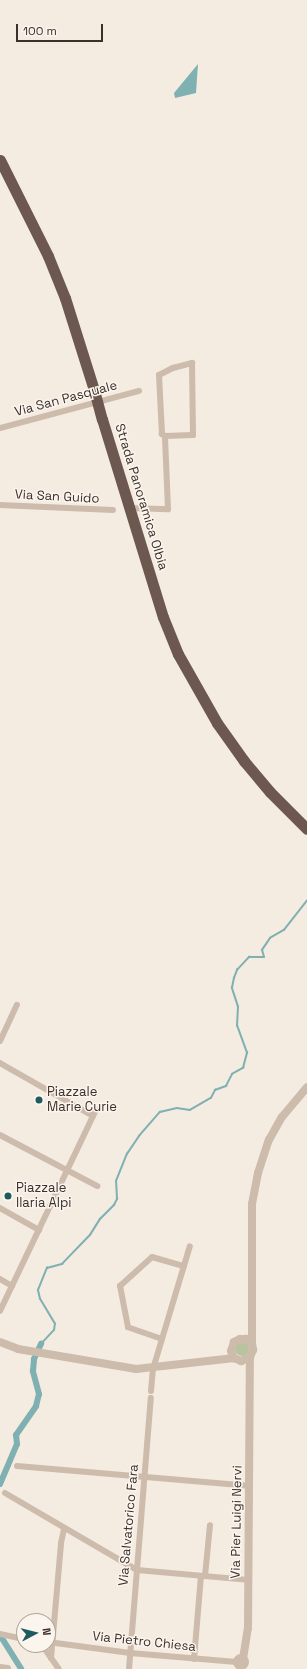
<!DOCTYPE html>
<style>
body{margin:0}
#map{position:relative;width:307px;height:1669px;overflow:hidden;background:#f4ebe1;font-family:"Space Grotesk",sans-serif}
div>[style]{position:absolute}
.green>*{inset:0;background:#b8c4a0}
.round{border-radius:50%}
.water>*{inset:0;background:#7fb0b2}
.stream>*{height:1.5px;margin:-0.75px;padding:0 0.75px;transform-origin:0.75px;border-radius:0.75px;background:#7fb0b2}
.canal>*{height:6px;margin:-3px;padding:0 3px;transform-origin:3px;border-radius:3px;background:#7fb0b2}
.minor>*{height:6px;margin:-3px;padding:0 3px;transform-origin:3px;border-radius:3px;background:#cdbbac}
.tertiary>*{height:8px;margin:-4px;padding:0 4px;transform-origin:4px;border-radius:4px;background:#cdbbac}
.tertiary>.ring{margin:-4px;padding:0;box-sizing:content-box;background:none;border:8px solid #cdbbac;border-radius:50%}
.trunk>*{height:11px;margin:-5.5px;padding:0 5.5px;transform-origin:5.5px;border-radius:5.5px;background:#6c584f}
.trunk-bridge>*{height:11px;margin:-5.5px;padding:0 5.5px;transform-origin:5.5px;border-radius:5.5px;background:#6c584f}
.dots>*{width:11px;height:11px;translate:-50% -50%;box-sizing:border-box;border:2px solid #fbf5ee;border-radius:50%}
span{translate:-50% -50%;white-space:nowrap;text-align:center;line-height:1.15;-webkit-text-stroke:3px #fbf5ee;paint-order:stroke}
.street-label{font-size:13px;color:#3b302b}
.poi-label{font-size:13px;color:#3b302b}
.left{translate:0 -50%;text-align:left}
.north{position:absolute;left:16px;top:1613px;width:40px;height:40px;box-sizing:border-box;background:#fbf5ee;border:1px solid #aea6a0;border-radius:50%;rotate:83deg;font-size:11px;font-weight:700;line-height:16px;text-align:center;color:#3b302b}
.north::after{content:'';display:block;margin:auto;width:14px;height:18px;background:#1f5a5e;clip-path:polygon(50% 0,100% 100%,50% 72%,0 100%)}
.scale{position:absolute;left:16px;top:24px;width:87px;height:18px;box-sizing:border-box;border:2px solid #3b302b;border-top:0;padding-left:5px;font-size:12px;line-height:14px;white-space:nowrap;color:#3b302b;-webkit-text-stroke:3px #fbf5ee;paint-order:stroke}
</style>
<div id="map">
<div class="green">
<div class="round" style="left:235px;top:1342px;width:14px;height:14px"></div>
</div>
<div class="water">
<div style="clip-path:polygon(198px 64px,196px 93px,175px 98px,174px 93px)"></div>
</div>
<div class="stream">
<div style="left:41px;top:1344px;width:19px;rotate:-47deg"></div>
<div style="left:54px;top:1330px;width:6px;rotate:-81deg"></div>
<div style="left:55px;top:1324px;width:29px;rotate:-121deg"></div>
<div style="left:40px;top:1299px;width:9px;rotate:-103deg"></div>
<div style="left:38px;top:1290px;width:24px;rotate:-68deg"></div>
<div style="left:47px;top:1268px;width:16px;rotate:-15deg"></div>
<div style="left:62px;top:1264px;width:40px;rotate:-46deg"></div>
<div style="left:90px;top:1235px;width:19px;rotate:-58deg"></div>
<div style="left:100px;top:1219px;width:20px;rotate:-45deg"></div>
<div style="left:114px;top:1205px;width:7px;rotate:-63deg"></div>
<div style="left:117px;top:1199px;width:18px;rotate:-93deg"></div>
<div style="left:116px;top:1181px;width:29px;rotate:-68deg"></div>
<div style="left:127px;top:1154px;width:22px;rotate:-56deg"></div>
<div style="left:139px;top:1136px;width:32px;rotate:-49deg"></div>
<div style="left:160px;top:1112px;width:17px;rotate:-13deg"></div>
<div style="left:177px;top:1108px;width:13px;rotate:9deg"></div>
<div style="left:190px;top:1110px;width:24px;rotate:-30deg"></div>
<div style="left:211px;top:1098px;width:9px;rotate:-63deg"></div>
<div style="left:215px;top:1090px;width:12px;rotate:-20deg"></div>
<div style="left:226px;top:1086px;width:13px;rotate:-63deg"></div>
<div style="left:232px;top:1074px;width:13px;rotate:-29deg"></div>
<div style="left:243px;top:1068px;width:16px;rotate:-75deg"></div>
<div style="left:247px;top:1053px;width:29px;rotate:-110deg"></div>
<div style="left:237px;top:1026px;width:19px;rotate:-87deg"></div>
<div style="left:238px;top:1007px;width:20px;rotate:-108deg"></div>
<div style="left:232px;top:988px;width:10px;rotate:-79deg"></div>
<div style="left:234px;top:978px;width:9px;rotate:-69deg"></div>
<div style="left:237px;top:970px;width:18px;rotate:-47deg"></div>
<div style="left:249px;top:957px;width:15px"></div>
<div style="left:264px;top:957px;width:7px;rotate:-106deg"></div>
<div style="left:262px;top:950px;width:14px;rotate:-56deg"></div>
<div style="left:270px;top:938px;width:16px;rotate:-30deg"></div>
<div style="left:284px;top:930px;width:37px;rotate:-52deg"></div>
</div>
<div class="canal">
<div style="left:0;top:1484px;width:43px;rotate:-67deg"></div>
<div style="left:17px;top:1444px;width:9px;rotate:-96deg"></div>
<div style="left:16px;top:1435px;width:35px;rotate:-55deg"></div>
<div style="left:36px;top:1406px;width:12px;rotate:-76deg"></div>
<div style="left:39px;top:1394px;width:24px;rotate:-105deg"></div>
<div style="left:33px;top:1371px;width:12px;rotate:-85deg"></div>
<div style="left:34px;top:1359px;width:17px;rotate:-65deg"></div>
<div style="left:0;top:1635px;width:40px;rotate:58deg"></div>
</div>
<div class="minor">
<div style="left:192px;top:363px;width:72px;rotate:89.2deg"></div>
<div style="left:193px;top:435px;width:28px;rotate:178deg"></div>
<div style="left:165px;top:436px;width:4px;rotate:-146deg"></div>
<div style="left:162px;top:434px;width:59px;rotate:-92.9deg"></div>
<div style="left:159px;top:375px;width:16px;rotate:-27deg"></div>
<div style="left:173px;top:368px;width:20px;rotate:-15deg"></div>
<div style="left:0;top:428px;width:144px;rotate:-14.9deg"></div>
<div style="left:0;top:505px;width:113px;rotate:2.5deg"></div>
<div style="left:130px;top:508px;width:38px;rotate:2deg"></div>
<div style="left:168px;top:509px;width:73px;rotate:-92.4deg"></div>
<div style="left:0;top:1041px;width:40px;rotate:-65deg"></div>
<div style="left:0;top:1063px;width:107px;rotate:29.7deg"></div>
<div style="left:0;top:1135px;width:110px;rotate:27.7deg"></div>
<div style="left:0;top:1208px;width:45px;rotate:29.4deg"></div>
<div style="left:0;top:1279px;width:14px;rotate:30deg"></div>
<div style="left:0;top:1311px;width:223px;rotate:-64.5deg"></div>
<div style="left:162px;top:1339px;width:36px;rotate:-161deg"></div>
<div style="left:128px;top:1327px;width:42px;rotate:-101deg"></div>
<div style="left:120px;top:1286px;width:43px;rotate:-42.2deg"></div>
<div style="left:152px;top:1257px;width:33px;rotate:16deg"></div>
<div style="left:151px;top:1391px;width:22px;rotate:-85deg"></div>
<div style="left:153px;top:1369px;width:128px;rotate:-73.3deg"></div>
<div style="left:17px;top:1466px;width:232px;rotate:4.9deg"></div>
<div style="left:5px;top:1493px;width:153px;rotate:30.3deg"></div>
<div style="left:137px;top:1570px;width:111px;rotate:5.1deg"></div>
<div style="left:205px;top:1576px;width:51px;rotate:-84.4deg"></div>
<div style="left:0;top:1634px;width:25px;rotate:12deg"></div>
<div style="left:48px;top:1642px;width:83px;rotate:7.6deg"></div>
<div style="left:130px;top:1653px;width:107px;rotate:4.8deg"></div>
<div style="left:42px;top:1645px;width:29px;rotate:55deg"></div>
<div style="left:51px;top:1658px;width:115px;rotate:-85deg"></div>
<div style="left:61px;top:1543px;width:14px;rotate:-78deg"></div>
<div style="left:194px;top:1659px;width:83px;rotate:-85.2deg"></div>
<div style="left:0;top:1667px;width:8px;rotate:7deg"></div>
<div style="left:129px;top:1669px;width:272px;rotate:-85.4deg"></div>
</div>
<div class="tertiary">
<div style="left:0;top:1342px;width:19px;rotate:21deg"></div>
<div style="left:18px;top:1349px;width:120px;rotate:9.6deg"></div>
<div style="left:136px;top:1369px;width:99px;rotate:-6.4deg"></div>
<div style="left:252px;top:1344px;width:140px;rotate:-90deg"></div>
<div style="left:252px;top:1204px;width:32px;rotate:-79deg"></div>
<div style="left:258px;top:1173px;width:35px;rotate:-72deg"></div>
<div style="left:269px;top:1140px;width:26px;rotate:-61deg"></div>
<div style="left:282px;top:1117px;width:39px;rotate:-50deg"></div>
<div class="ring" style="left:237px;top:1658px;width:0;height:0"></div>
<div style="left:243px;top:1659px;width:31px;rotate:-81deg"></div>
<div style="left:248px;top:1628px;width:271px;rotate:-89.6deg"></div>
<div style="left:250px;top:1357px;width:8px;rotate:-67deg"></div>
<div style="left:253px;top:1350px;width:6px;rotate:-99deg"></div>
<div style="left:252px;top:1344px;width:8px;rotate:-140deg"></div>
<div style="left:246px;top:1339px;width:6px;rotate:180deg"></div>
<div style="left:240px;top:1339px;width:7px;rotate:153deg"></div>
<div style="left:234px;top:1342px;width:9px;rotate:108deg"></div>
<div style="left:231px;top:1351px;width:8px;rotate:67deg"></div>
<div style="left:234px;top:1358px;width:8px;rotate:23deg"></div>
<div style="left:241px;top:1361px;width:10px;rotate:-24deg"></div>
</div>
<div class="trunk">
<div style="left:0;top:160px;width:107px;rotate:63.4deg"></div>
<div style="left:48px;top:256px;width:45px;rotate:68deg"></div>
<div style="left:65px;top:298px;width:96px;rotate:72.5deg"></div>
<div style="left:102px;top:419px;width:207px;rotate:72.9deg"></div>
<div style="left:163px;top:617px;width:40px;rotate:68deg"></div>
<div style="left:178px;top:654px;width:79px;rotate:60.5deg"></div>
<div style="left:217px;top:723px;width:47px;rotate:54.6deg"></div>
<div style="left:244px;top:761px;width:40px;rotate:50deg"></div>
<div style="left:270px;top:792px;width:52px;rotate:45deg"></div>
</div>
<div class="trunk-bridge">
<div style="left:94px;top:390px;width:30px;rotate:75deg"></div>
</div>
<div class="dots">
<div style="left:39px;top:1100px;background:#1f5a5e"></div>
<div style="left:8px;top:1196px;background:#1f5a5e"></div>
</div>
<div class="street-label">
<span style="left:66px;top:399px;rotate:-15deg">Via San Pasquale</span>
<span style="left:57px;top:497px;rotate:3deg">Via San Guido</span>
<span style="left:141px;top:497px;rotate:73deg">Strada Panoramica Olbia</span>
<span style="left:237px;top:1522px;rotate:-89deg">Via Pier Luigi Nervi</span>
<span style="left:129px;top:1525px;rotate:-85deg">Via Salvatorico Fara</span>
<span style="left:144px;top:1642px;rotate:6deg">Via Pietro Chiesa</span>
</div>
<div class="poi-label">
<span class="left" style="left:47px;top:1100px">Piazzale<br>Marie Curie</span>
<span class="left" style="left:16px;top:1196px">Piazzale<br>Ilaria Alpi</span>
</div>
<div class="north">N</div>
<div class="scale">100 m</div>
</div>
